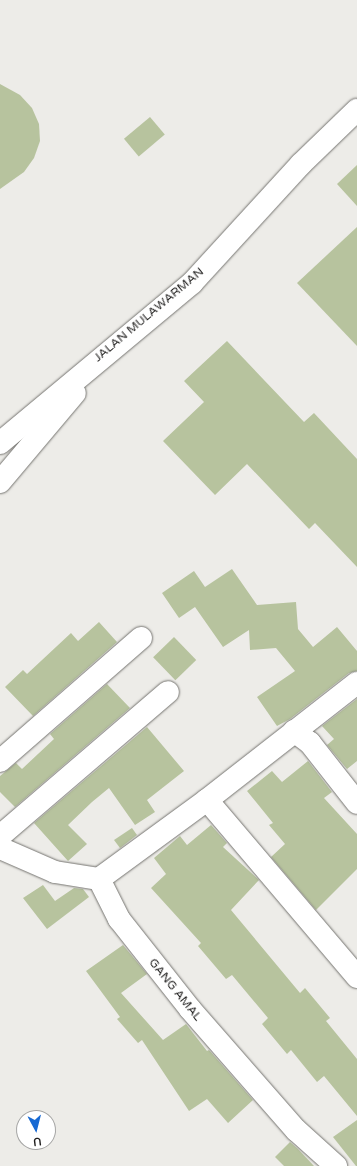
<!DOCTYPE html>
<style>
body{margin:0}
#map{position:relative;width:357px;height:1166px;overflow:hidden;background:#edece8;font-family:"Varela Round",sans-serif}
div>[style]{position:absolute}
.building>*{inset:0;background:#b7c39e;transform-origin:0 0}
.roads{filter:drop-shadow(0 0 1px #757470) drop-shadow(0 0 1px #757470)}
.street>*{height:22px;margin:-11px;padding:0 11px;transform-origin:11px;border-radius:11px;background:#fff}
.highway>*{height:22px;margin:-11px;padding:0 11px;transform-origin:11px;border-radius:11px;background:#fff}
span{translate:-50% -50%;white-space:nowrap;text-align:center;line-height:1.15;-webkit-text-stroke:4px #fff;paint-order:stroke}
.street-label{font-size:12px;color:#1e1d1c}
.north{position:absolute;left:16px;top:1110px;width:40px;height:40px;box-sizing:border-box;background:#fff;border:1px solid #a5a5a4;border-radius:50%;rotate:173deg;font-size:11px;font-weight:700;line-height:16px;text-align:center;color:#1e1d1c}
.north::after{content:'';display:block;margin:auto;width:14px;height:18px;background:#1769d3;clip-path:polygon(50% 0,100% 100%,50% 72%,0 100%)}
</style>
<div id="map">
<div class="building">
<div style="clip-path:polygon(0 84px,20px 95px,32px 108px,39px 124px,40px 141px,34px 158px,24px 172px,0 189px)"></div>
<div style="left:150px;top:117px;width:23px;height:34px;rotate:50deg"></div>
<div style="clip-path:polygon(357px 165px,357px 206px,337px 184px)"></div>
<div style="clip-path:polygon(357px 227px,357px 346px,297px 283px)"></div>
<div style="clip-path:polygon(227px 341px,304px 422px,314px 413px,357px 459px,357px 567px,315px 523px,309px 529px,247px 464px,215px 495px,163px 441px,204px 402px,184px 381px)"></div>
<div style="clip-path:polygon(232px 569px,257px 605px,296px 602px,298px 629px,313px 647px,337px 627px,357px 651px,357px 671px,349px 673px,290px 719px,277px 726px,257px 697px,295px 671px,276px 648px,250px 650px,249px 630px,223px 647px,195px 607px,179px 618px,162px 593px,194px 571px,205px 587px)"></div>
<div style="clip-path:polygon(99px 622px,117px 642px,33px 716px,5px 687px,23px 670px,27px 674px,71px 633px,78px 641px)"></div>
<div style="left:174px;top:637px;width:32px;height:29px;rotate:46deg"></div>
<div style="clip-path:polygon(107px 684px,130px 708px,15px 807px,0 792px,0 776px,16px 763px,22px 769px,54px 739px,50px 734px)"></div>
<div style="clip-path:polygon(357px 699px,357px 761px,347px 769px,327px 745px,334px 739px,322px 726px)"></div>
<div style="clip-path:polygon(147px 727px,184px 771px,147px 800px,155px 812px,135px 825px,109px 788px,92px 802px,68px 825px,87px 844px,68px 861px,34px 823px)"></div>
<div style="clip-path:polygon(308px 761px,332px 792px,324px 798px,357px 834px,357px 869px,316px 910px,271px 857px,285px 844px,269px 825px,273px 823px,247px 791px,272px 771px,282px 782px)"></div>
<div style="clip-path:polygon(211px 825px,227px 843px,223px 847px,259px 880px,231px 910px,300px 993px,305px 988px,330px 1018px,326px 1021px,357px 1059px,357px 1116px,324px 1076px,317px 1082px,291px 1050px,287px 1054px,262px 1024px,268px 1018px,232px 975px,226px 979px,198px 946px,201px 943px,151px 888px,166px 874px,154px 858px,180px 836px,187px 845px)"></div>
<div style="clip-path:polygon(132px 828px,137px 835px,120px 848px,114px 840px)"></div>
<div style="clip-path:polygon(43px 885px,55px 901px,74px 888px,83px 889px,89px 897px,47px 929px,23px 898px)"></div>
<div style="clip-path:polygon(123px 945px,147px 974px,121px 993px,163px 1040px,186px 1024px,207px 1051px,209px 1050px,253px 1100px,228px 1123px,207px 1099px,189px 1111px,142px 1040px,138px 1043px,117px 1019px,120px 1017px,86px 971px)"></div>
<div style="clip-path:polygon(357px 1120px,357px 1166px,356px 1166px,333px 1137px)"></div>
<div style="clip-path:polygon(290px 1142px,298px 1149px,314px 1166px,284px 1166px,275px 1157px)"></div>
</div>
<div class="roads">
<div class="street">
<div style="left:294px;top:731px;width:20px;rotate:37deg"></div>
<div style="left:310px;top:743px;width:76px;rotate:51.9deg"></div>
<div style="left:0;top:761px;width:187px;rotate:-41.1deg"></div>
<div style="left:207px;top:800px;width:232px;rotate:49.7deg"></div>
<div style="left:0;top:836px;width:221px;rotate:-40.6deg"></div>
<div style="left:0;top:848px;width:60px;rotate:23.6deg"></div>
<div style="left:55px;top:872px;width:45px;rotate:9deg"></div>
<div style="left:99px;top:879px;width:45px;rotate:63.4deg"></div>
<div style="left:119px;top:919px;width:115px;rotate:51.7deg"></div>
<div style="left:190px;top:1009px;width:161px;rotate:48.8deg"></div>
<div style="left:296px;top:1130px;width:54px;rotate:42deg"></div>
<div style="left:99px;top:879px;width:134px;rotate:-36.2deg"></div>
<div style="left:207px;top:800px;width:190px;rotate:-38deg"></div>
</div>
<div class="highway">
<div style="left:0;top:443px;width:250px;rotate:-39.8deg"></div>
<div style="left:192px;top:283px;width:161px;rotate:-47.5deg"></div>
<div style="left:301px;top:164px;width:78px;rotate:-44deg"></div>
<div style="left:0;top:482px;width:116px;rotate:-49.9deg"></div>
</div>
</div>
<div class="street-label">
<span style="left:149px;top:315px;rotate:-40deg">JALAN MULAWARMAN</span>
<span style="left:175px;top:990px;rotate:51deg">GANG AMAL</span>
</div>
<div class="north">U</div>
</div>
